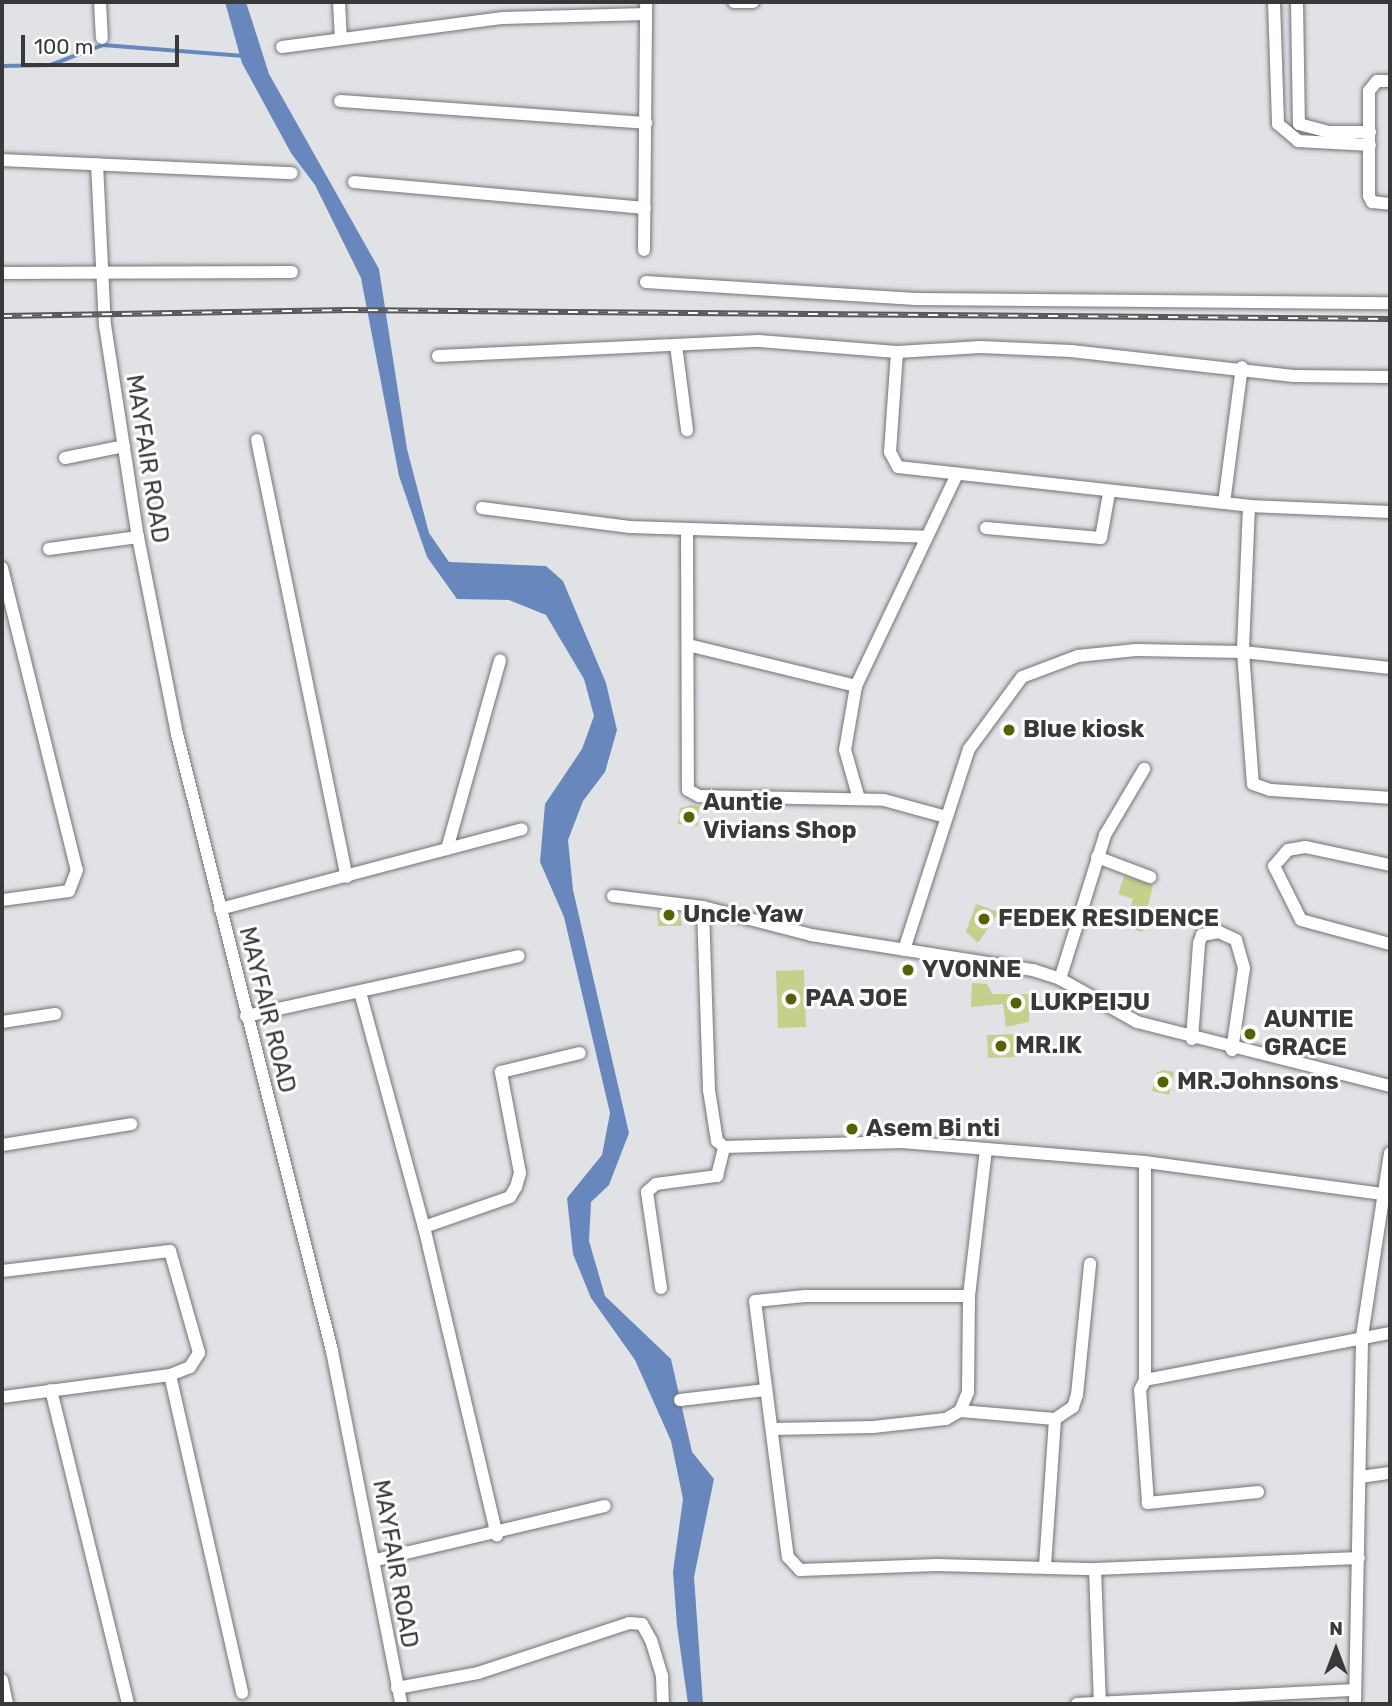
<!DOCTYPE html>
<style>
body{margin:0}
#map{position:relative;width:1392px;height:1706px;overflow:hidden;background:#e0e2e6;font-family:Rubik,sans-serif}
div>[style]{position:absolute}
.water>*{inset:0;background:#6888bd}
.stream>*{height:3.5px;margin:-1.75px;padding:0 1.75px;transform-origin:1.75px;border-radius:1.75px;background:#6888bd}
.building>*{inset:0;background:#c5d08d;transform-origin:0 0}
.roads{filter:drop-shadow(0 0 2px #717377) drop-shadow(0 0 2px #717377)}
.street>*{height:12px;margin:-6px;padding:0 6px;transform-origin:6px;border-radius:6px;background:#fff}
.rail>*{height:6px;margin-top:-3px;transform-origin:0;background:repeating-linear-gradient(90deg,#fff 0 10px,#57585b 0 20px);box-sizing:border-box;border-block:2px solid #57585b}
.dots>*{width:19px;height:19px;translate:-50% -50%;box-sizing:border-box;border:4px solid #fff;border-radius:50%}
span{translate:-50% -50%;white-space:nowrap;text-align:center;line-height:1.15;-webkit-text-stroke:6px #fff;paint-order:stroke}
.street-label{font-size:24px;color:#38393b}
.poi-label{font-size:24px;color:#38393b;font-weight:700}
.left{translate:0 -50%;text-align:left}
.frame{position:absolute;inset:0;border:4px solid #38393b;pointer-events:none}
.north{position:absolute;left:1301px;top:1615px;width:70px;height:70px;-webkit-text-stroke:5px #fff;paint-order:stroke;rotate:0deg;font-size:19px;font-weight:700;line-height:28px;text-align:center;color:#38393b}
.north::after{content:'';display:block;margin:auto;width:24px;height:32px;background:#38393b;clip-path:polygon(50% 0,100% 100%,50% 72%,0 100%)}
.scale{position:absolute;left:21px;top:35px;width:158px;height:32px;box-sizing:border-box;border:4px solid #38393b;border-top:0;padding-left:9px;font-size:21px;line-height:24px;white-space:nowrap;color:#38393b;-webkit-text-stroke:5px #fff;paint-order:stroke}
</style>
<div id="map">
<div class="water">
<div style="clip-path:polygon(225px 2px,246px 2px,269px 74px,379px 269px,407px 449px,429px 533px,449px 562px,546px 566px,563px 581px,606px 683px,617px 730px,605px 772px,583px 801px,568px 840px,573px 890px,629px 1133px,609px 1185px,591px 1202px,589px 1241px,605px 1296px,671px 1359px,692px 1452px,714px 1479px,694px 1577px,703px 1704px,688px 1704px,677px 1626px,673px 1572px,683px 1499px,671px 1441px,635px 1360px,591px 1298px,573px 1254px,567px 1198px,602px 1155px,610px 1113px,564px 917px,540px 862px,545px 804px,582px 749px,594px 716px,584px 679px,546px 615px,509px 600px,457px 599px,427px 557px,399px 476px,361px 278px,315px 185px,291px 153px,242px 63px)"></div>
</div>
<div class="stream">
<div style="left:2px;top:66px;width:49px;rotate:-1.2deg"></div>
<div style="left:51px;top:65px;width:56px;rotate:-21deg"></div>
<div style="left:103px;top:45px;width:141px;rotate:4.5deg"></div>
</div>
<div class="building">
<div style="clip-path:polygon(691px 805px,699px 806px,698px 826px,678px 824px,680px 808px)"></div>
<div style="clip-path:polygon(1124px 876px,1153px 885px,1142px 932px,1124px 925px,1133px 899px,1118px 894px)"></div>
<div style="clip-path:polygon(976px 904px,999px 912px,978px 943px,966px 932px)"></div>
<div style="clip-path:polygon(657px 910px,680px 913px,682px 926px,658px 926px)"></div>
<div style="left:804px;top:970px;width:57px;height:28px;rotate:88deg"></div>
<div style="clip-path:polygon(972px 983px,987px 984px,992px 994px,1030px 994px,1029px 1022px,1006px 1027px,1003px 1004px,971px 1007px)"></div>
<div style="left:1014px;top:1034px;width:23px;height:27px;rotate:88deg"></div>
<div style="clip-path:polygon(1164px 1070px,1174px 1072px,1169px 1095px,1152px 1091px,1157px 1072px)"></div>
</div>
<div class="roads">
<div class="street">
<div style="left:100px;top:2px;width:36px;rotate:87deg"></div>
<div style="left:339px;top:2px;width:36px;rotate:87deg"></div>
<div style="left:734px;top:2px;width:19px"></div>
<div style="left:1274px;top:2px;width:122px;rotate:88.1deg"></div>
<div style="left:1278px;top:124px;width:26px;rotate:40deg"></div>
<div style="left:1298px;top:141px;width:72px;rotate:3.2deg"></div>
<div style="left:1297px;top:2px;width:122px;rotate:89.1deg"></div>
<div style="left:1299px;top:124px;width:30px;rotate:15deg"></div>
<div style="left:1328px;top:132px;width:42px"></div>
<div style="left:282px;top:47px;width:223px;rotate:-7.5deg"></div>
<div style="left:503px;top:18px;width:143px;rotate:-1.6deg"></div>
<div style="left:1390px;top:81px;width:13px;rotate:180deg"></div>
<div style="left:1377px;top:81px;width:13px;rotate:129deg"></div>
<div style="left:1369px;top:91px;width:105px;rotate:90deg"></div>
<div style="left:1369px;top:196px;width:7px;rotate:63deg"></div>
<div style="left:1372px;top:202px;width:18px;rotate:6deg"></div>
<div style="left:340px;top:101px;width:307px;rotate:4.1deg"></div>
<div style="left:2px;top:160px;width:290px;rotate:2.6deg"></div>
<div style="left:97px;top:164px;width:161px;rotate:87.2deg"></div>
<div style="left:105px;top:325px;width:215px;rotate:81.2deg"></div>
<div style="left:138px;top:537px;width:201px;rotate:78.8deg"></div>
<div style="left:177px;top:734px;width:636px;rotate:75.9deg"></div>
<div style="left:332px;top:1351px;width:360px;rotate:78.9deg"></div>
<div style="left:354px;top:182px;width:292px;rotate:5.1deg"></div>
<div style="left:644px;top:250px;width:248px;rotate:-89.5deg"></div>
<div style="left:2px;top:273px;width:290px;rotate:-0.2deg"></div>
<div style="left:646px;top:282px;width:270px;rotate:3.6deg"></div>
<div style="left:915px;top:299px;width:475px;rotate:0.5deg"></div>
<div style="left:676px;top:345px;width:86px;rotate:82.6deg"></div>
<div style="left:897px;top:352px;width:100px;rotate:94deg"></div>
<div style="left:890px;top:452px;width:17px;rotate:62deg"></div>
<div style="left:898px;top:467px;width:353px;rotate:6.3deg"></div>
<div style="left:1249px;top:506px;width:141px;rotate:2.4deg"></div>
<div style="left:438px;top:356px;width:321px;rotate:-2.7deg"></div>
<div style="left:759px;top:341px;width:138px;rotate:4.6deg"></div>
<div style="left:897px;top:352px;width:83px;rotate:-3.4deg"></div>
<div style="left:980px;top:347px;width:91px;rotate:2.5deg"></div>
<div style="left:1071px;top:351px;width:224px;rotate:6.4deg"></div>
<div style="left:1294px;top:376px;width:96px;rotate:0.6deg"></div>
<div style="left:257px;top:440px;width:446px;rotate:78.4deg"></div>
<div style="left:65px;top:458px;width:60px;rotate:-11.5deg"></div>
<div style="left:1224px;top:503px;width:137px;rotate:-82.5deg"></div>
<div style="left:1249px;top:506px;width:146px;rotate:92.4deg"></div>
<div style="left:1243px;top:652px;width:132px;rotate:85.7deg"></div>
<div style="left:1253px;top:784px;width:18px;rotate:19deg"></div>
<div style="left:1270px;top:790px;width:120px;rotate:3.8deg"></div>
<div style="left:482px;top:508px;width:149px;rotate:7.3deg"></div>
<div style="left:630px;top:527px;width:297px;rotate:1.9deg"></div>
<div style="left:986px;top:528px;width:115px;rotate:5deg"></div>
<div style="left:1101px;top:538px;width:46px;rotate:-79.9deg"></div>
<div style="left:687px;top:529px;width:261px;rotate:89.8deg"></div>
<div style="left:688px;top:790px;width:13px;rotate:29deg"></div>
<div style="left:699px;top:796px;width:185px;rotate:1.2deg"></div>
<div style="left:884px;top:800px;width:64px;rotate:15.3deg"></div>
<div style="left:49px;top:549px;width:90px;rotate:-7.7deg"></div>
<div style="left:2px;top:568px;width:311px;rotate:76.1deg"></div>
<div style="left:77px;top:870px;width:22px;rotate:111deg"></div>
<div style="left:69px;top:891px;width:68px;rotate:172.3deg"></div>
<div style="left:688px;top:645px;width:173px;rotate:13.7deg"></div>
<div style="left:859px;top:799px;width:51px;rotate:-105.9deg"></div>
<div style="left:845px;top:750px;width:65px;rotate:-80.2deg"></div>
<div style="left:856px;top:686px;width:235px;rotate:-64.5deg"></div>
<div style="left:447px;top:849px;width:196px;rotate:-74.3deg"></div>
<div style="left:1097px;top:857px;width:57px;rotate:20.7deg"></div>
<div style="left:1390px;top:865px;width:87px;rotate:-168deg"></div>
<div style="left:1305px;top:847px;width:17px;rotate:170deg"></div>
<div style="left:1288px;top:850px;width:21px;rotate:131deg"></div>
<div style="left:1274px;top:866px;width:60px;rotate:63.4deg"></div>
<div style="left:1301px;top:920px;width:92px;rotate:15.1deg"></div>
<div style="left:613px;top:896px;width:91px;rotate:7deg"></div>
<div style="left:220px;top:909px;width:312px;rotate:-14.8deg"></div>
<div style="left:904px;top:950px;width:211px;rotate:-72.1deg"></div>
<div style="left:969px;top:749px;width:89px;rotate:-53.6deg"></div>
<div style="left:1022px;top:677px;width:60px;rotate:-20.6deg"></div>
<div style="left:1078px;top:656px;width:58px;rotate:-5.9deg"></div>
<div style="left:1136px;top:650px;width:107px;rotate:1.1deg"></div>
<div style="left:1243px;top:652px;width:148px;rotate:6.2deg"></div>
<div style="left:1060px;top:979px;width:151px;rotate:-72.6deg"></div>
<div style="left:1105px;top:835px;width:77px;rotate:-59.4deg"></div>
<div style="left:360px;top:992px;width:244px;rotate:74.8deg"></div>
<div style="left:424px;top:1227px;width:317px;rotate:76.7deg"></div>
<div style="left:246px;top:1016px;width:279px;rotate:-12.4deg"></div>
<div style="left:2px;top:1022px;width:54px;rotate:-8.6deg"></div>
<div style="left:1192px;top:1039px;width:96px;rotate:-85.8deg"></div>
<div style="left:1199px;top:943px;width:9px;rotate:-69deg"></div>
<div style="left:1202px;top:935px;width:17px;rotate:-10deg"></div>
<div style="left:1219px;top:932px;width:19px;rotate:25deg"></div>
<div style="left:1236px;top:940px;width:29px;rotate:74deg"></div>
<div style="left:1244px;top:968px;width:83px;rotate:98.3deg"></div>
<div style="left:2px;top:1145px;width:131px;rotate:-9.2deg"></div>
<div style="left:1145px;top:1162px;width:218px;rotate:90deg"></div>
<div style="left:1382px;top:1194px;width:239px;rotate:-172.3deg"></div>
<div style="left:1145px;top:1162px;width:244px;rotate:-175.3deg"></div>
<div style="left:902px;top:1142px;width:178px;rotate:178.4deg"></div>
<div style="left:724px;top:1147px;width:9px;rotate:-139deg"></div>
<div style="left:717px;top:1141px;width:52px;rotate:-98.9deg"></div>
<div style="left:709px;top:1090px;width:183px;rotate:-91.9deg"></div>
<div style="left:703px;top:907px;width:112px;rotate:14.5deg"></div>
<div style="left:811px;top:935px;width:225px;rotate:9deg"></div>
<div style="left:1033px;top:970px;width:28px;rotate:18deg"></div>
<div style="left:1060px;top:979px;width:88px;rotate:29.2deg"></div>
<div style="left:1137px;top:1022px;width:261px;rotate:14.2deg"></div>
<div style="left:424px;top:1227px;width:91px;rotate:-19.2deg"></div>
<div style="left:510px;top:1197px;width:12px;rotate:-59deg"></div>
<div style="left:516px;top:1187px;width:15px;rotate:-74deg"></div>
<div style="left:520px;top:1173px;width:103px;rotate:-100.7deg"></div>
<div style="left:501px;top:1072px;width:81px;rotate:-13.5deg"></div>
<div style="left:2px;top:1271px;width:169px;rotate:-6.8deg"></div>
<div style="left:170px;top:1251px;width:106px;rotate:74.1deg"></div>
<div style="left:199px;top:1353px;width:17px;rotate:123deg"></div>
<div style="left:190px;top:1367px;width:22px;rotate:158deg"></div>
<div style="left:170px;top:1375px;width:169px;rotate:172.5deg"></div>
<div style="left:661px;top:1288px;width:97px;rotate:-98.3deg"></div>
<div style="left:647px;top:1192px;width:12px;rotate:-42deg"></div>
<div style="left:656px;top:1184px;width:62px;rotate:-7.5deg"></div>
<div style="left:717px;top:1176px;width:30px;rotate:-76deg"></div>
<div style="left:969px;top:1296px;width:164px;rotate:180deg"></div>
<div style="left:805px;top:1296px;width:50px;rotate:174.3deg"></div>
<div style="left:755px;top:1301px;width:258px;rotate:82.7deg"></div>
<div style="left:788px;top:1557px;width:18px;rotate:47deg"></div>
<div style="left:800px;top:1570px;width:137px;rotate:-2.1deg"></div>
<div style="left:937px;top:1565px;width:158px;rotate:1.5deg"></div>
<div style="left:1095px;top:1569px;width:264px;rotate:-2.4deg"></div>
<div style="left:170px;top:1375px;width:326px;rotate:77.2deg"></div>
<div style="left:51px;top:1390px;width:323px;rotate:76.2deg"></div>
<div style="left:680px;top:1400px;width:86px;rotate:-6.7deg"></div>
<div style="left:960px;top:1411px;width:21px;rotate:-67deg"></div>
<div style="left:968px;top:1392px;width:96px;rotate:-89.4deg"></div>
<div style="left:969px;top:1296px;width:147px;rotate:-83.4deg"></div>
<div style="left:772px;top:1429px;width:101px;rotate:-1.1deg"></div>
<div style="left:873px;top:1427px;width:73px;rotate:-6.3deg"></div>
<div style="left:946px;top:1419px;width:16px;rotate:-30deg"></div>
<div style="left:960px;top:1411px;width:95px;rotate:4.8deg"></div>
<div style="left:1055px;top:1419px;width:22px;rotate:-34deg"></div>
<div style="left:1073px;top:1407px;width:13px;rotate:-72deg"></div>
<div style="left:1077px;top:1395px;width:132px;rotate:-84.3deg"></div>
<div style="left:1360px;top:1477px;width:30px;rotate:-8deg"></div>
<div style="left:1258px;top:1492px;width:111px;rotate:174.3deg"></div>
<div style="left:1148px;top:1503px;width:113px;rotate:-94deg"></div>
<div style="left:1140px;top:1390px;width:11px;rotate:-63deg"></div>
<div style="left:1145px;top:1380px;width:249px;rotate:-10.9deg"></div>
<div style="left:376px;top:1560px;width:235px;rotate:-13.3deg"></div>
<div style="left:1045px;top:1566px;width:147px;rotate:-86.1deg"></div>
<div style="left:1095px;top:1569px;width:134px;rotate:87.9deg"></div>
<div style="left:2px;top:1680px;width:25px;rotate:78deg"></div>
<div style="left:397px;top:1688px;width:82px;rotate:-10.5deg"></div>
<div style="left:478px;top:1673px;width:159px;rotate:-18.3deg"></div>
<div style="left:629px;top:1623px;width:13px;rotate:4deg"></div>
<div style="left:642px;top:1624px;width:18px;rotate:61deg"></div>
<div style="left:651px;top:1640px;width:38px;rotate:73deg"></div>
<div style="left:662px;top:1676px;width:28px;rotate:88deg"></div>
<div style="left:1077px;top:1704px;width:278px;rotate:-2.9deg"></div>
<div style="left:1355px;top:1704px;width:368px;rotate:-88.9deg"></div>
<div style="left:1362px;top:1336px;width:185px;rotate:-81.3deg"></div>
</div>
</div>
<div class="rail">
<div style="left:2px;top:316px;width:346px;rotate:-1deg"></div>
<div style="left:348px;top:310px;width:1042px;rotate:0.49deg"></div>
</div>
<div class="dots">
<div style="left:1009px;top:730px;background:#586100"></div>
<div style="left:689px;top:817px;background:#586100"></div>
<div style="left:669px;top:915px;background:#586100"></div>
<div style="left:984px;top:919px;background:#586100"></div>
<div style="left:908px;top:970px;background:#586100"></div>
<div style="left:791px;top:999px;background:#586100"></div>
<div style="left:1016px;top:1003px;background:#586100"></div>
<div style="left:1250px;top:1034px;background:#586100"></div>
<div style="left:1001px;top:1046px;background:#586100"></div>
<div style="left:1163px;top:1082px;background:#586100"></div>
<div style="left:852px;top:1129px;background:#586100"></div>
</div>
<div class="street-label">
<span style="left:147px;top:459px;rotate:81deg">MAYFAIR ROAD</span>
<span style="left:267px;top:1010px;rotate:76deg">MAYFAIR ROAD</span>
<span style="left:395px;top:1564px;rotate:80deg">MAYFAIR ROAD</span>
</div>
<div class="poi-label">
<span class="left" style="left:1023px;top:730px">Blue kiosk</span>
<span class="left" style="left:703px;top:817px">Auntie<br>Vivians Shop</span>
<span class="left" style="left:683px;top:915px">Uncle Yaw</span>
<span class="left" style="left:998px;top:919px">FEDEK RESIDENCE</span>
<span class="left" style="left:922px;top:970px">YVONNE</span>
<span class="left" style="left:805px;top:999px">PAA JOE</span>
<span class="left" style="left:1030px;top:1003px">LUKPEIJU</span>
<span class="left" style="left:1264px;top:1034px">AUNTIE<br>GRACE</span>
<span class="left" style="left:1015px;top:1046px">MR.IK</span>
<span class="left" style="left:1177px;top:1082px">MR.Johnsons</span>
<span class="left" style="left:866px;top:1129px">Asem Bi nti</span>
</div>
<div class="frame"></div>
<div class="north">N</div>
<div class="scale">100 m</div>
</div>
